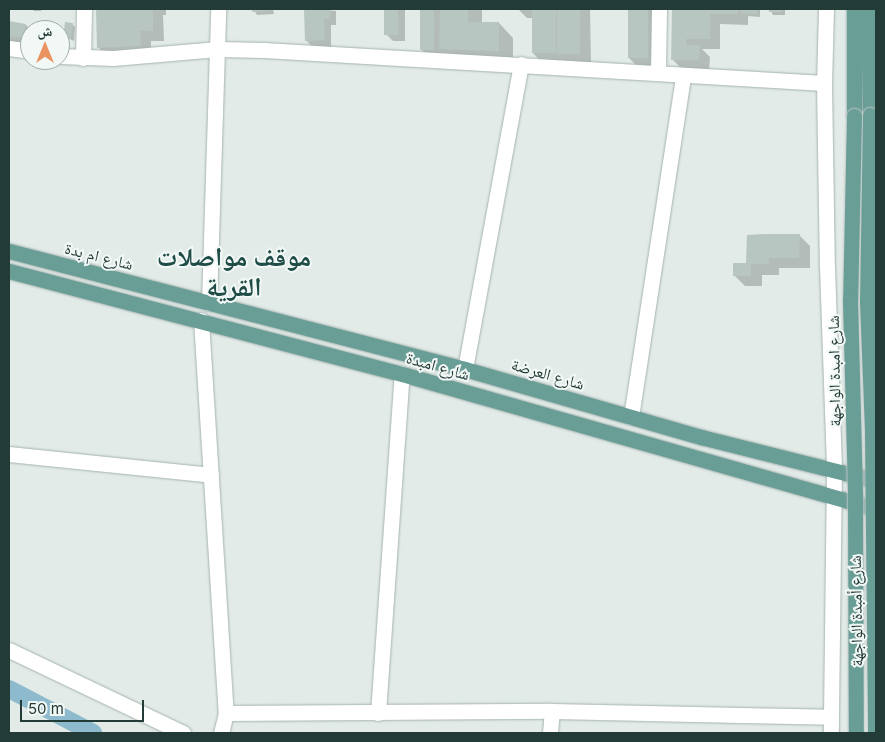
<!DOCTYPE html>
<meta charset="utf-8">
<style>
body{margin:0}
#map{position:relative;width:885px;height:742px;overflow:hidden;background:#e2ebe8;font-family:Inter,"Noto Naskh Arabic",sans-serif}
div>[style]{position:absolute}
.shadow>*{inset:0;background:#0003}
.canal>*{height:18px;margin:-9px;padding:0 9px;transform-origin:9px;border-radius:9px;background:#8dbbcd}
.building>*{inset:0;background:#b7c6c1;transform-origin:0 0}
.roads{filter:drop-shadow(0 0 1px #a5b3af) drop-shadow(0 0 1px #a5b3af)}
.minor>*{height:15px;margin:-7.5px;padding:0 7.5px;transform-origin:7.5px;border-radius:7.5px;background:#fff}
.major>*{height:15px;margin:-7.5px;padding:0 7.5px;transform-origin:7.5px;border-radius:7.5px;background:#699e97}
.bridges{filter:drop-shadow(0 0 1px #c1c8c7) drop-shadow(0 0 1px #c1c8c7)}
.major-bridge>*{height:15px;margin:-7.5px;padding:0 7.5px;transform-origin:7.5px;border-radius:7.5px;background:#699e97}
span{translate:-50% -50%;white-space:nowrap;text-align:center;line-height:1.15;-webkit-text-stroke:4px #f2f8f6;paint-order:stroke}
.street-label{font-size:16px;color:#233b37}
.town-label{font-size:26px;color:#204c47;font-weight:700}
.frame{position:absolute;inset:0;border:10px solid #233b37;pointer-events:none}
.north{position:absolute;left:20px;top:20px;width:50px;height:50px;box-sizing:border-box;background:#f2f8f6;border:1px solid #9facaa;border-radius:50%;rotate:0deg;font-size:14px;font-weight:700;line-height:20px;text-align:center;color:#233b37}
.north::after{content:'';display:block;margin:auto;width:18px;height:22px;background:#ea9361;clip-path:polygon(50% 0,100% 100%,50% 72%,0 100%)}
.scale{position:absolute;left:20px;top:700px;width:124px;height:22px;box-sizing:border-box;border:2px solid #233b37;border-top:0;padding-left:6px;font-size:15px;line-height:18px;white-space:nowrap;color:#233b37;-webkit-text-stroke:4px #f2f8f6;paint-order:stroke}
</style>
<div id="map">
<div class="shadow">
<div style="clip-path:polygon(32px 9px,42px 9px,41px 11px,34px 11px)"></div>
<div style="clip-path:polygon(98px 9px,166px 9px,166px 15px,163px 15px,164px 41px,151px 41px,151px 56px,109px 59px,99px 48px)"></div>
<div style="clip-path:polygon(245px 9px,273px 9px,274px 14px,257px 15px,254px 10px)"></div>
<div style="clip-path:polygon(305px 9px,336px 11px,336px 25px,331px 25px,331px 47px,313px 48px,306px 40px)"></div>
<div style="clip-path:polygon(385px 9px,405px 9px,405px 41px,393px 41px,386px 34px)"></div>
<div style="clip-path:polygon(421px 9px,482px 9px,482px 23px,499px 23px,513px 38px,513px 64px,455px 63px,444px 52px,444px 60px,432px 60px,421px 49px)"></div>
<div style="clip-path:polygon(518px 9px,590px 9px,591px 63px,546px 67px,532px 52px,533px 18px,527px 18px)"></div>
<div style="clip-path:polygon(629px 9px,662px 9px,661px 72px,643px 72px,629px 58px)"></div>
<div style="clip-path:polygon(673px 9px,760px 9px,760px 17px,748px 16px,748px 25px,720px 24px,720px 49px,702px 49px,710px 57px,709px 70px,683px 70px,672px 59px)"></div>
<div style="clip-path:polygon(770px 9px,785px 9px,785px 15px,773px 15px)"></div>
<div style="clip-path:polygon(9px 23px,26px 25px,31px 30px,30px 44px,9px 41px)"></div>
<div style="clip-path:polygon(72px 24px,75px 27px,74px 41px,65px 37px)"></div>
<div style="clip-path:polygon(60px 35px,63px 38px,62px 48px,60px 48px)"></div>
<div style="clip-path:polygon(799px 235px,810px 246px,810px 268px,779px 268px,779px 275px,762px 275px,762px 286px,745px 286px,734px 275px,748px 264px)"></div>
</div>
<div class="canal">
<div style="left:9px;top:689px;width:95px;rotate:27.6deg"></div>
</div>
<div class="building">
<div style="clip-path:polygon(96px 9px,153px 9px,153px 31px,140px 31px,141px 46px,97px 48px)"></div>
<div style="clip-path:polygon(252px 9px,271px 9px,271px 11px,252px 12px)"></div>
<div style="clip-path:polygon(304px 9px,330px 9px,330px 19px,324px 19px,325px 40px,305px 41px)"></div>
<div style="left:384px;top:9px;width:14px;height:26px"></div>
<div style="left:420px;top:9px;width:14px;height:41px"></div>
<div style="clip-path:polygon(440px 9px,468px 9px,468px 22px,499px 22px,499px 51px,439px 49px)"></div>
<div style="left:532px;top:9px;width:24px;height:44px"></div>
<div style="left:557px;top:9px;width:23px;height:45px"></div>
<div style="left:628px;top:9px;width:20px;height:49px"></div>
<div style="clip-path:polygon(672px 9px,738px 9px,738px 14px,710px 14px,710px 39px,686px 39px,686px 45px,700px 45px,699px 60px,671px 60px)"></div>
<div style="clip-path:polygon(741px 9px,757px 9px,757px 14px,741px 13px)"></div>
<div style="left:769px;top:9px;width:13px;height:3px"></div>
<div style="clip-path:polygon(9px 21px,26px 24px,24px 38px,9px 36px)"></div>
<div style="left:65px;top:22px;width:8px;height:16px;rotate:7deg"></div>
<div style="clip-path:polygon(766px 234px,800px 234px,799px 258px,769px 258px,769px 264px,751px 264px,751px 276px,733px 276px,733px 263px,746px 263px,747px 235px)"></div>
</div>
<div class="roads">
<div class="minor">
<div style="left:826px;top:9px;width:74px;rotate:91.5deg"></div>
<div style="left:824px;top:83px;width:184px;rotate:89.1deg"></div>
<div style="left:827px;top:267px;width:203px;rotate:88deg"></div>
<div style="left:834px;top:470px;width:263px;rotate:90.7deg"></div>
<div style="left:9px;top:48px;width:21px;rotate:8deg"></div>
<div style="left:60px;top:56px;width:53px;rotate:2.2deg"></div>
<div style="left:113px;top:58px;width:105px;rotate:-4.9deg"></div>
<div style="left:218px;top:49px;width:46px;rotate:1.2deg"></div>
<div style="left:264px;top:50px;width:561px;rotate:3.37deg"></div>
<div style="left:83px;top:58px;width:49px;rotate:-88.8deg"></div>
<div style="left:658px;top:73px;width:64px;rotate:-89.1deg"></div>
<div style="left:209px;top:303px;width:294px;rotate:-88.2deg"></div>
<div style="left:201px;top:320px;width:394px;rotate:86.4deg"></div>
<div style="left:226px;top:713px;width:21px;rotate:104deg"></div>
<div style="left:465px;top:369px;width:310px;rotate:-79.6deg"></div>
<div style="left:631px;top:417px;width:345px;rotate:-81.3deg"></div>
<div style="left:9px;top:454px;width:203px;rotate:5.9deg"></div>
<div style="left:9px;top:650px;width:193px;rotate:25.5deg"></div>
<div style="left:226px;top:713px;width:326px;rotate:-0.4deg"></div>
<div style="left:552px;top:711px;width:279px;rotate:1.2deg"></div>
<div style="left:378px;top:713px;width:340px;rotate:-86deg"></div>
<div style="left:550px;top:733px;width:22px;rotate:-85deg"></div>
</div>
<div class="major">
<div style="left:868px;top:9px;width:106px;rotate:88.9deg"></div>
<div style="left:854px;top:116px;width:107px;rotate:-90deg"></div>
<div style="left:9px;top:251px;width:471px;rotate:14.5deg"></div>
<div style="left:465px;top:369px;width:246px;rotate:16.1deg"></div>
<div style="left:701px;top:437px;width:180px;rotate:14.1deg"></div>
<div style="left:9px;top:271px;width:406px;rotate:14.7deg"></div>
<div style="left:402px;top:374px;width:493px;rotate:15.9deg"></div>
</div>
</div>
<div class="bridges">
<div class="major-bridge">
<div style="left:870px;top:115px;width:185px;rotate:90.9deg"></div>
<div style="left:867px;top:300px;width:132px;rotate:87.8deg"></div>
<div style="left:872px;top:432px;width:301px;rotate:89.4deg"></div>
<div style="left:854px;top:116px;width:184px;rotate:91.2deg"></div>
<div style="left:850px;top:300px;width:197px;rotate:88.5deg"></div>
<div style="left:855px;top:497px;width:236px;rotate:89.8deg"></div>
</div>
</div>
<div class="street-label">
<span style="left:99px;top:256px;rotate:14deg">شارع ام بدة</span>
<span style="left:438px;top:366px;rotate:16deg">شارع امبدة</span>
<span style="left:834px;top:371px;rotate:-91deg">شارع امبدة الواجهة</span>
<span style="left:548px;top:374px;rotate:16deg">شارع العرضة</span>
<span style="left:856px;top:611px;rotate:-91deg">شارع أمبدة الواجهة</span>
</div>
<div class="town-label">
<span style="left:234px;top:272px">موقف مواصلات<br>القرية</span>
</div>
<div class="frame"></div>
<div class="north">ش</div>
<div class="scale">50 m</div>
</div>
